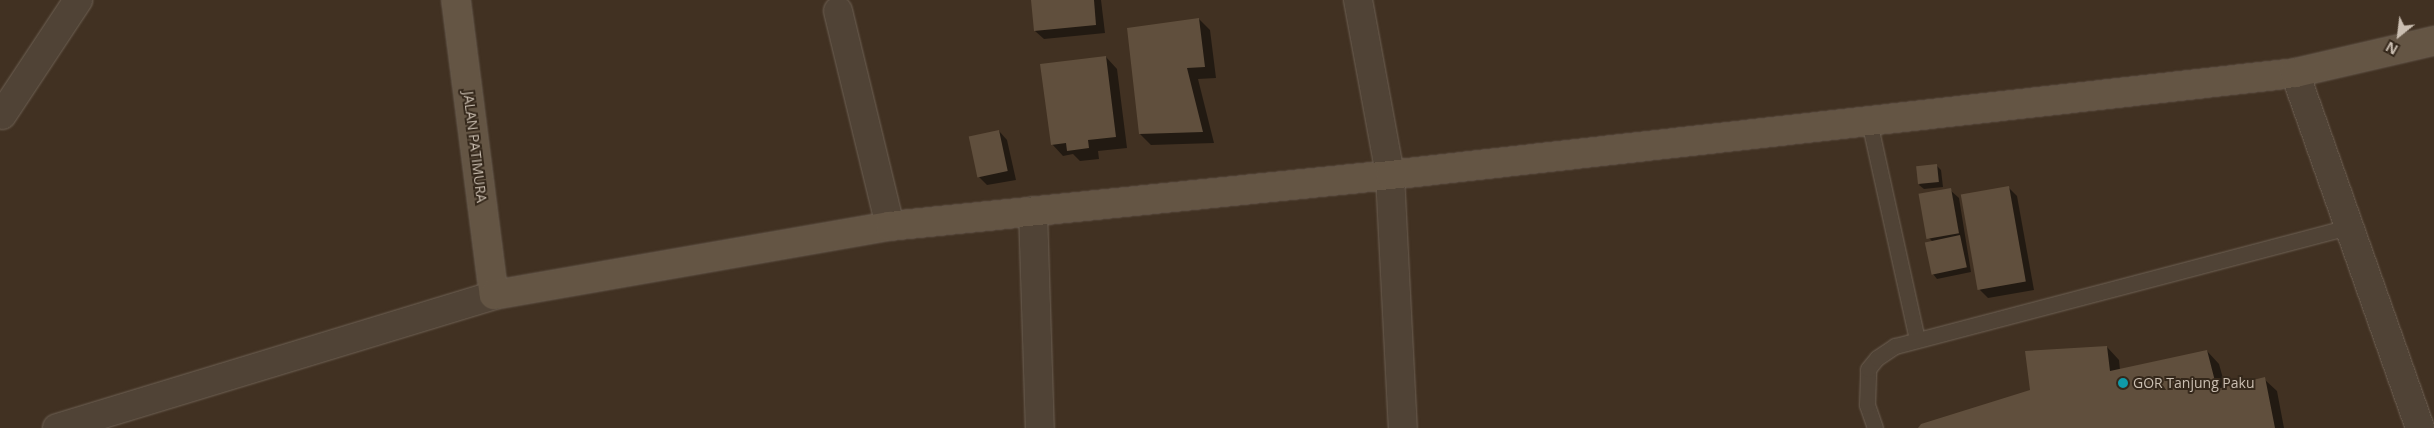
<!DOCTYPE html>
<style>
body{margin:0}
#map{position:relative;width:2434px;height:428px;overflow:hidden;background:#413122;font-family:"Open Sans",sans-serif}
div>[style]{position:absolute}
.shadow>*{inset:0;background:#0007}
.building>*{inset:0;background:#604f3d;transform-origin:0 0}
.roads{filter:drop-shadow(0 0 1px #6e6154) drop-shadow(0 0 1px #6e6154)}
.lane>*{height:15px;margin:-7.5px;padding:0 7.5px;transform-origin:7.5px;border-radius:7.5px;background:#504336}
.street>*{height:28px;margin:-14px;padding:0 14px;transform-origin:14px;border-radius:14px;background:#504336}
.secondary>*{height:28px;margin:-14px;padding:0 14px;transform-origin:14px;border-radius:14px;background:#645544}
.dots>*{width:14px;height:14px;translate:-50% -50%;box-sizing:border-box;border:2px solid #35281b;border-radius:50%}
span{translate:-50% -50%;white-space:nowrap;text-align:center;line-height:1.15;-webkit-text-stroke:4px #35281b;paint-order:stroke}
.street-label{font-size:14px;color:#cbbfb2}
.poi-label{font-size:14px;color:#cbbfb2}
.left{translate:0 -50%;text-align:left}
.north{position:absolute;left:2374px;top:10px;width:50px;height:50px;-webkit-text-stroke:4px #35281b;paint-order:stroke;rotate:209deg;font-size:14px;font-weight:700;line-height:20px;text-align:center;color:#cbbfb2}
.north::after{content:'';display:block;margin:auto;width:18px;height:22px;background:#cbbfb2;clip-path:polygon(50% 0,100% 100%,50% 72%,0 100%)}
</style>
<div id="map">
<div class="shadow">
<div style="clip-path:polygon(1032px 0,1101px 0,1105px 33px,1044px 39px,1035px 31px)"></div>
<div style="clip-path:polygon(1199px 19px,1210px 30px,1216px 78px,1198px 79px,1214px 143px,1151px 145px,1140px 134px)"></div>
<div style="clip-path:polygon(1106px 57px,1117px 69px,1127px 148px,1098px 151px,1099px 159px,1080px 161px,1073px 154px,1063px 156px,1052px 144px)"></div>
<div style="clip-path:polygon(999px 131px,1007px 140px,1016px 180px,987px 185px,979px 177px)"></div>
<div style="clip-path:polygon(1936px 165px,1941px 170px,1943px 187px,1924px 189px,1919px 185px)"></div>
<div style="clip-path:polygon(2008px 187px,2017px 196px,2034px 290px,1988px 298px,1980px 290px)"></div>
<div style="clip-path:polygon(1950px 190px,1959px 198px,1971px 272px,1937px 279px,1933px 274px,1933px 242px,1929px 238px)"></div>
<div style="clip-path:polygon(2107px 347px,2119px 360px,2120px 370px,2207px 351px,2219px 364px,2226px 389px,2264px 379px,2277px 391px,2284px 428px,1919px 428px,2032px 391px)"></div>
</div>
<div class="building">
<div style="clip-path:polygon(1031px 0,1094px 0,1096px 25px,1034px 31px)"></div>
<div style="clip-path:polygon(1199px 18px,1205px 67px,1187px 68px,1203px 132px,1139px 134px,1127px 28px)"></div>
<div style="clip-path:polygon(1106px 56px,1116px 137px,1088px 140px,1089px 148px,1067px 151px,1066px 143px,1051px 145px,1040px 64px)"></div>
<div style="left:999px;top:130px;width:42px;height:31px;rotate:78deg"></div>
<div style="left:1937px;top:164px;width:18px;height:21px;rotate:84deg"></div>
<div style="left:2009px;top:186px;width:97px;height:49px;rotate:80deg"></div>
<div style="left:1951px;top:188px;width:46px;height:33px;rotate:80deg"></div>
<div style="left:1960px;top:235px;width:33px;height:36px;rotate:78deg"></div>
<div style="clip-path:polygon(2107px 346px,2110px 371px,2207px 350px,2217px 389px,2265px 377px,2275px 428px,1918px 428px,1921px 424px,2030px 390px,2025px 351px)"></div>
</div>
<div class="roads">
<div class="lane">
<div style="left:1869px;top:121px;width:224px;rotate:77.6deg"></div>
<div style="left:1875px;top:428px;width:24px;rotate:-109deg"></div>
<div style="left:1867px;top:405px;width:36px;rotate:-88deg"></div>
<div style="left:1868px;top:369px;width:14px;rotate:-51deg"></div>
<div style="left:1877px;top:358px;width:22px;rotate:-34deg"></div>
<div style="left:1895px;top:346px;width:469px;rotate:-14.7deg"></div>
</div>
<div class="street">
<div style="left:1358px;top:0;width:178px;rotate:79.6deg"></div>
<div style="left:1390px;top:175px;width:253px;rotate:87.1deg"></div>
<div style="left:838px;top:11px;width:221px;rotate:76.4deg"></div>
<div style="left:2295px;top:73px;width:376px;rotate:70.6deg"></div>
<div style="left:2px;top:115px;width:138px;rotate:-56.5deg"></div>
<div style="left:1033px;top:211px;width:217px;rotate:88.2deg"></div>
<div style="left:57px;top:428px;width:457px;rotate:-16.9deg"></div>
</div>
<div class="secondary">
<div style="left:456px;top:0;width:297px;rotate:82.7deg"></div>
<div style="left:494px;top:295px;width:402px;rotate:-9.9deg"></div>
<div style="left:890px;top:226px;width:503px;rotate:-5.82deg"></div>
<div style="left:1390px;top:175px;width:911px;rotate:-6.43deg"></div>
<div style="left:2295px;top:73px;width:143px;rotate:-13deg"></div>
</div>
</div>
<div class="dots">
<div style="left:2123px;top:383px;background:#0f9aa8"></div>
</div>
<div class="street-label">
<span style="left:475px;top:147px;rotate:83deg">JALAN PATIMURA</span>
</div>
<div class="poi-label">
<span class="left" style="left:2133px;top:383px">GOR Tanjung Paku</span>
</div>
<div class="north">N</div>
</div>
